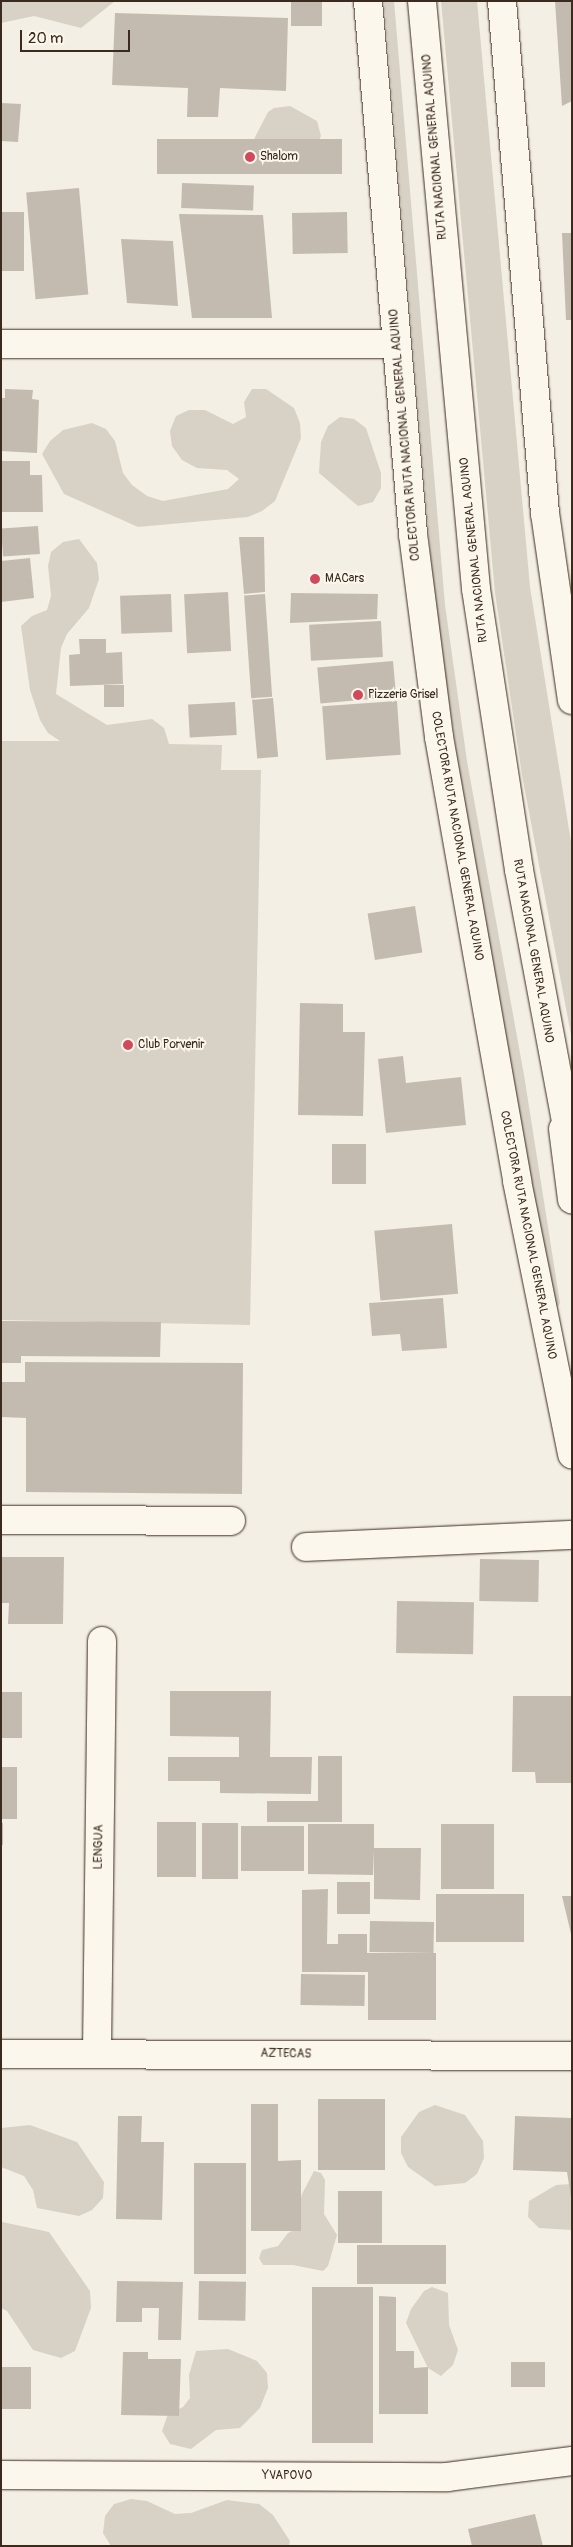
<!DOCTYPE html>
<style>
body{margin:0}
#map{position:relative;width:573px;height:2547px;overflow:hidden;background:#f3efe4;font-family:Pangolin,sans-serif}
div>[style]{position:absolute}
.green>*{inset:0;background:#d8d1c6}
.building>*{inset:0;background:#c3bbb0;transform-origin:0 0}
.roads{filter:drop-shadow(0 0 1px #3b2a1e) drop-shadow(0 0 1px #3b2a1e)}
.street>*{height:28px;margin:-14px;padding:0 14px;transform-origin:14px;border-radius:14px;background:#fbf7ec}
.primary>*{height:28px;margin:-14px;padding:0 14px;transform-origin:14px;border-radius:14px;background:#fbf7ec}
.highway>*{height:28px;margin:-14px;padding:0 14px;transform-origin:14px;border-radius:14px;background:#fbf7ec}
.dots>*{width:14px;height:14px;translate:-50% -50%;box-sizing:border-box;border:2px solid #fbf7ec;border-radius:50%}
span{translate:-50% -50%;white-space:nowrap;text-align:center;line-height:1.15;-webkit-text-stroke:4px #fbf7ec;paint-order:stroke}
.street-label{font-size:12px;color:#3b2a1e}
.poi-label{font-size:12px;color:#3b2a1e}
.left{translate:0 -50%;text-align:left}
.frame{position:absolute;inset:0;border:2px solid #3b2a1e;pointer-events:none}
.scale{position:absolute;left:20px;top:30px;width:110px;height:22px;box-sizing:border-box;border:2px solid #3b2a1e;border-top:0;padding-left:6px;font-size:15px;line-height:18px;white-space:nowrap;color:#3b2a1e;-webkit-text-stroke:4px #fbf7ec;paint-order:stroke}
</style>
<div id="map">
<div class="green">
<div style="clip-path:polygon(1px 1px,115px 1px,81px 28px,34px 16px,1px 23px)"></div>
<div style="clip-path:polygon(384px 1px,394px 1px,445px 605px,467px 761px,524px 1075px,560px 1303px,557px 1308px,553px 1307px,545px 1268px,458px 763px,435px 608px)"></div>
<div style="clip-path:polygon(441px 1px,477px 1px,530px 587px,572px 848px,572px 1040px,522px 775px,495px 593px)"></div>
<div style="clip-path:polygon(290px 106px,317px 121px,321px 136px,314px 152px,253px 141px,268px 112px,274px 108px)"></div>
<div style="clip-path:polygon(252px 389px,266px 389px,294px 408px,300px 423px,301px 438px,275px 501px,262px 511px,248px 517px,138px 527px,64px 494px,42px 454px,50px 441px,63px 430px,92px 423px,106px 429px,115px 441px,123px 473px,132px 485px,147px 496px,163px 501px,228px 489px,239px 479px,227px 470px,197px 468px,182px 460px,172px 446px,170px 431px,176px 416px,189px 410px,205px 410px,233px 424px,246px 417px,244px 402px)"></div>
<div style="clip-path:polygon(340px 417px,354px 419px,366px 428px,381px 473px,381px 488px,373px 502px,358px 506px,319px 473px,321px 442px,328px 426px)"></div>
<div style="clip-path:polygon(79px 539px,97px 563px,99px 579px,89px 608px,67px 634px,61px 648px,56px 694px,107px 725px,152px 719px,164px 728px,169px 744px,222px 745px,221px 770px,261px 770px,250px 1325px,1px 1320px,1px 741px,60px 741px,48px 733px,40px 720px,30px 690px,21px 626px,32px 616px,47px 610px,51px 596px,48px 566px,51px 552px,63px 542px)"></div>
<div style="clip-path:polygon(435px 2105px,465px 2115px,483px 2141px,484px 2158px,477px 2174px,465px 2183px,435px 2186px,408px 2167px,401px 2153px,401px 2137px,419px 2112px)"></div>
<div style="clip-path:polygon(30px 2125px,77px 2142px,104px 2182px,103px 2198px,92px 2210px,79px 2216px,37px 2208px,33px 2190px,24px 2176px,1px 2167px,1px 2128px)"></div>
<div style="clip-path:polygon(314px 2171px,321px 2173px,325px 2180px,324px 2214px,337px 2235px,328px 2266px,323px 2271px,293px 2265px,263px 2265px,259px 2258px,262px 2250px,278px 2246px,288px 2233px,301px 2227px,298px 2211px,302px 2194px)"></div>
<div style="clip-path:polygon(572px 2184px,572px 2230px,539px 2228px,528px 2217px,529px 2201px,556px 2185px)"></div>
<div style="clip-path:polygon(2px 2222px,49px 2232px,90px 2291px,91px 2308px,75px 2351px,61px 2358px,33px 2350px,7px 2311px,1px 2308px)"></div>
<div style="clip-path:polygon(432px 2287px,448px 2293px,449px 2325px,458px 2350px,453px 2365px,441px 2376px,428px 2368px,406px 2323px,411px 2309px,424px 2291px)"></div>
<div style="clip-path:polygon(228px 2349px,257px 2361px,267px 2373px,268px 2388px,260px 2408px,240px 2428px,216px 2430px,191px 2449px,170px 2444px,162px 2431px,168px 2414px,183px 2407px,190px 2398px,189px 2375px,196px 2351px)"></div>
<div style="clip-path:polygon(131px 2499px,147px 2501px,175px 2514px,191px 2513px,227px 2500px,259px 2504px,273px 2515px,290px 2541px,289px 2546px,111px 2546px,103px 2533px,105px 2516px,114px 2504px)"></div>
</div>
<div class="building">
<div style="left:291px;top:1px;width:31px;height:25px"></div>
<div style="clip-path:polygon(555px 1px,572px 1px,572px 101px,562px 106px)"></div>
<div style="clip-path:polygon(115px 13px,288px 18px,286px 91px,220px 88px,218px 117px,187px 117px,188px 88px,112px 85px)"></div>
<div style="clip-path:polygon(1px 103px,21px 104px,18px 142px,1px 141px)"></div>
<div style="left:342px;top:139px;width:35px;height:185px;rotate:90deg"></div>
<div style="left:182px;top:183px;width:72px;height:25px;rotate:2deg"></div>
<div style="left:79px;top:188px;width:107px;height:53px;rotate:85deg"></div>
<div style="left:1px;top:212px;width:23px;height:59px"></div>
<div style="left:347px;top:212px;width:41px;height:55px;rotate:89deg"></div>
<div style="clip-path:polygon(179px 214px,263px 215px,272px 318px,192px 318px)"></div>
<div style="clip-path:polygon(562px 233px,572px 233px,572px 320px,566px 320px)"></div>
<div style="clip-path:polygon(121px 239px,173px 241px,178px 306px,127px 303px)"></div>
<div style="clip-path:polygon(5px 389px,33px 390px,32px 399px,39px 400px,37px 453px,1px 451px,1px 398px,5px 398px)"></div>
<div style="clip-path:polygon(1px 461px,30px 461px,30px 475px,42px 475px,43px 512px,1px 512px)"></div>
<div style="left:38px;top:526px;width:28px;height:37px;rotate:86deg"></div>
<div style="clip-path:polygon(239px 537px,264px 537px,265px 592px,244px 594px)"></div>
<div style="clip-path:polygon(30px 558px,34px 598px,1px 602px,1px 561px)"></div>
<div style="left:228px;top:592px;width:59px;height:44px;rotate:87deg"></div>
<div style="clip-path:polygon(291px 593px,378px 594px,377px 619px,290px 623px)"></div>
<div style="left:171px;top:594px;width:38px;height:51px;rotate:88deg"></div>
<div style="left:265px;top:594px;width:103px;height:21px;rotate:86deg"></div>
<div style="left:381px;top:621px;width:36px;height:72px;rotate:87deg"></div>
<div style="clip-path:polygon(79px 639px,106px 639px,106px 653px,122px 652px,123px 684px,70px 686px,69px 655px,80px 654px)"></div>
<div style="left:393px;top:661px;width:36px;height:76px;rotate:85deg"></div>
<div style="left:104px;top:685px;width:20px;height:22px"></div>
<div style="left:273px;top:698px;width:59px;height:21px;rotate:85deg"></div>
<div style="left:397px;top:701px;width:54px;height:75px;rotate:86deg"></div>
<div style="left:235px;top:702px;width:33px;height:47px;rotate:87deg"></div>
<div style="left:415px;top:906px;width:47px;height:48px;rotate:81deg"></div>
<div style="clip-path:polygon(300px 1003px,343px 1004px,343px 1032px,365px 1032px,363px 1116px,298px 1115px)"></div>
<div style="clip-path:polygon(403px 1056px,406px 1083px,461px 1077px,466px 1125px,386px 1133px,378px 1059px)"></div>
<div style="left:332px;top:1144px;width:34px;height:40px"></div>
<div style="left:452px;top:1224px;width:70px;height:78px;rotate:85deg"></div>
<div style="clip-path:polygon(443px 1298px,447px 1348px,402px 1351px,400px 1334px,372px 1336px,369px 1303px)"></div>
<div style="clip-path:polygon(1px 1321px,161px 1322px,160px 1357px,21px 1356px,21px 1363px,1px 1363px)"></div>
<div style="clip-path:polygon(25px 1362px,243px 1363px,242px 1494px,26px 1492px,26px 1418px,1px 1417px,1px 1382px,25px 1382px)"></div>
<div style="clip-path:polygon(1px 1557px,64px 1557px,63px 1624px,8px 1624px,9px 1603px,1px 1603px)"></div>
<div style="left:480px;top:1559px;width:59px;height:42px;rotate:1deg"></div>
<div style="left:397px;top:1601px;width:77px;height:52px;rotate:1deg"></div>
<div style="clip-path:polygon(170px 1691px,271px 1691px,270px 1757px,312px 1757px,311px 1794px,220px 1793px,220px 1781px,168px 1781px,168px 1757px,239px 1757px,239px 1737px,170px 1736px)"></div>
<div style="left:1px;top:1692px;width:21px;height:46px"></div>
<div style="clip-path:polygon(513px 1696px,572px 1696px,572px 1783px,536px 1783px,535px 1772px,512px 1772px)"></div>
<div style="clip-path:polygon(318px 1756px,342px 1756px,342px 1822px,267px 1822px,267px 1801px,318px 1801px)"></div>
<div style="left:1px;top:1767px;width:16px;height:52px"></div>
<div style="left:157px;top:1822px;width:39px;height:55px"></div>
<div style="left:1px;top:1823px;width:2px;height:22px"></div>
<div style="left:202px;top:1823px;width:36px;height:56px"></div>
<div style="clip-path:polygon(308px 1824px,374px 1824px,374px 1848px,421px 1848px,420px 1900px,374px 1899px,374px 1850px,373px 1875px,308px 1874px)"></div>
<div style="left:441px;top:1824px;width:53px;height:65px"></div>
<div style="left:304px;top:1826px;width:45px;height:63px;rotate:90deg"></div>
<div style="left:337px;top:1882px;width:33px;height:32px"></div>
<div style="clip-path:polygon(328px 1889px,327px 1944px,338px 1944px,338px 1934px,367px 1934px,367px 1953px,436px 1953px,436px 2020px,368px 2020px,368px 1972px,302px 1972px,302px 1890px)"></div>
<div style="left:436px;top:1894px;width:88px;height:48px"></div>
<div style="clip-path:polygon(562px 1896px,572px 1896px,572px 1934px,571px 1934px)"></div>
<div style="left:370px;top:1921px;width:64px;height:31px;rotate:1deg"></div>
<div style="left:301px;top:1974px;width:64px;height:31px;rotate:1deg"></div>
<div style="left:318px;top:2099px;width:67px;height:71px"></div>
<div style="clip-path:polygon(251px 2104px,278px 2104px,278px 2161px,301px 2160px,301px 2231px,251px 2231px)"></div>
<div style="clip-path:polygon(118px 2116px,142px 2116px,141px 2142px,164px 2142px,162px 2220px,116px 2219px)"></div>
<div style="clip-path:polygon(515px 2116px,572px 2118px,572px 2204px,567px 2172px,513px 2170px)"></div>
<div style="left:194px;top:2163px;width:52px;height:111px"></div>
<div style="left:338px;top:2191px;width:44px;height:52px"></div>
<div style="left:446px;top:2245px;width:39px;height:89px;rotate:90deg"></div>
<div style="clip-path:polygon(117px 2281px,183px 2282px,181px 2340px,158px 2340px,159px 2308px,142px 2308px,142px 2322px,116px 2322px)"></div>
<div style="left:199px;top:2281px;width:47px;height:39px;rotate:1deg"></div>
<div style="left:312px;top:2287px;width:61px;height:156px"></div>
<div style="clip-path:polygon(379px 2296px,396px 2297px,396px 2351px,414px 2351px,414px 2368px,428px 2367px,428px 2414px,379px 2414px)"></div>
<div style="clip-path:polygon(123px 2352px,148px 2352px,148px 2359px,181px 2359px,179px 2416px,121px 2415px)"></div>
<div style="left:511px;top:2362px;width:34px;height:25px"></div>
<div style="left:1px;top:2367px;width:30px;height:42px"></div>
<div style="clip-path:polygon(535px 2514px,543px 2546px,472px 2546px,468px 2529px)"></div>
</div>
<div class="roads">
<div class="street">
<div style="left:1px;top:344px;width:394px"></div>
<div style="left:1px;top:1520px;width:230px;rotate:0.2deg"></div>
<div style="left:306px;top:1547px;width:266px;rotate:-2.6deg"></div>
<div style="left:97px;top:2052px;width:411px;rotate:-89.3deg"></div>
<div style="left:1px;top:2054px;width:571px;rotate:0.2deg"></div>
<div style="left:1px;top:2475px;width:446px;rotate:0.3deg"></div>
<div style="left:447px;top:2477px;width:126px;rotate:-7.3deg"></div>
</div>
<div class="primary">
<div style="left:368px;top:1px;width:535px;rotate:85.17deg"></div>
<div style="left:413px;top:534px;width:205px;rotate:82.7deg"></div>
<div style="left:439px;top:737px;width:451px;rotate:80deg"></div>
<div style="left:517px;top:1181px;width:279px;rotate:78.6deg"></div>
<div style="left:563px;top:1129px;width:71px;rotate:82.7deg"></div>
</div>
<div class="highway">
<div style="left:422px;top:1px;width:590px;rotate:84.75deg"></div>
<div style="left:476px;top:589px;width:284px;rotate:81.3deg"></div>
<div style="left:519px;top:870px;width:289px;rotate:79.4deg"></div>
<div style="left:502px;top:1px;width:514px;rotate:85.2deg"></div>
<div style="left:545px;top:513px;width:189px;rotate:81.8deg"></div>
</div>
</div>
<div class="dots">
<div style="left:250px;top:157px;background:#d1495b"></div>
<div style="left:315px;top:579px;background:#d1495b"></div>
<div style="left:358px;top:695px;background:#d1495b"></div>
<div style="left:128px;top:1045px;background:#d1495b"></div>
</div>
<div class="street-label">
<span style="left:435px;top:147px;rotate:-95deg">RUTA NACIONAL GENERAL AQUINO</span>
<span style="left:405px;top:435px;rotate:-95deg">COLECTORA RUTA NACIONAL GENERAL AQUINO</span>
<span style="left:474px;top:550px;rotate:-96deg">RUTA NACIONAL GENERAL AQUINO</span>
<span style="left:457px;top:836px;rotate:80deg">COLECTORA RUTA NACIONAL GENERAL AQUINO</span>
<span style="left:533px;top:951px;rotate:80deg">RUTA NACIONAL GENERAL AQUINO</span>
<span style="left:528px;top:1235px;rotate:79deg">COLECTORA RUTA NACIONAL GENERAL AQUINO</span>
<span style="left:99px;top:1847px;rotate:-89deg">LENGUA</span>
<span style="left:286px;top:2054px;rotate:1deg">AZTECAS</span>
<span style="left:287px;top:2476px">YVAPOVO</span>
</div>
<div class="poi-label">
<span class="left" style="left:260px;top:157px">Shalom</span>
<span class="left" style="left:325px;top:579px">MACars</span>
<span class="left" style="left:368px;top:695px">Pizzeria Grisel</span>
<span class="left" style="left:138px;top:1045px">Club Porvenir</span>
</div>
<div class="frame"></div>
<div class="scale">20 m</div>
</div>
